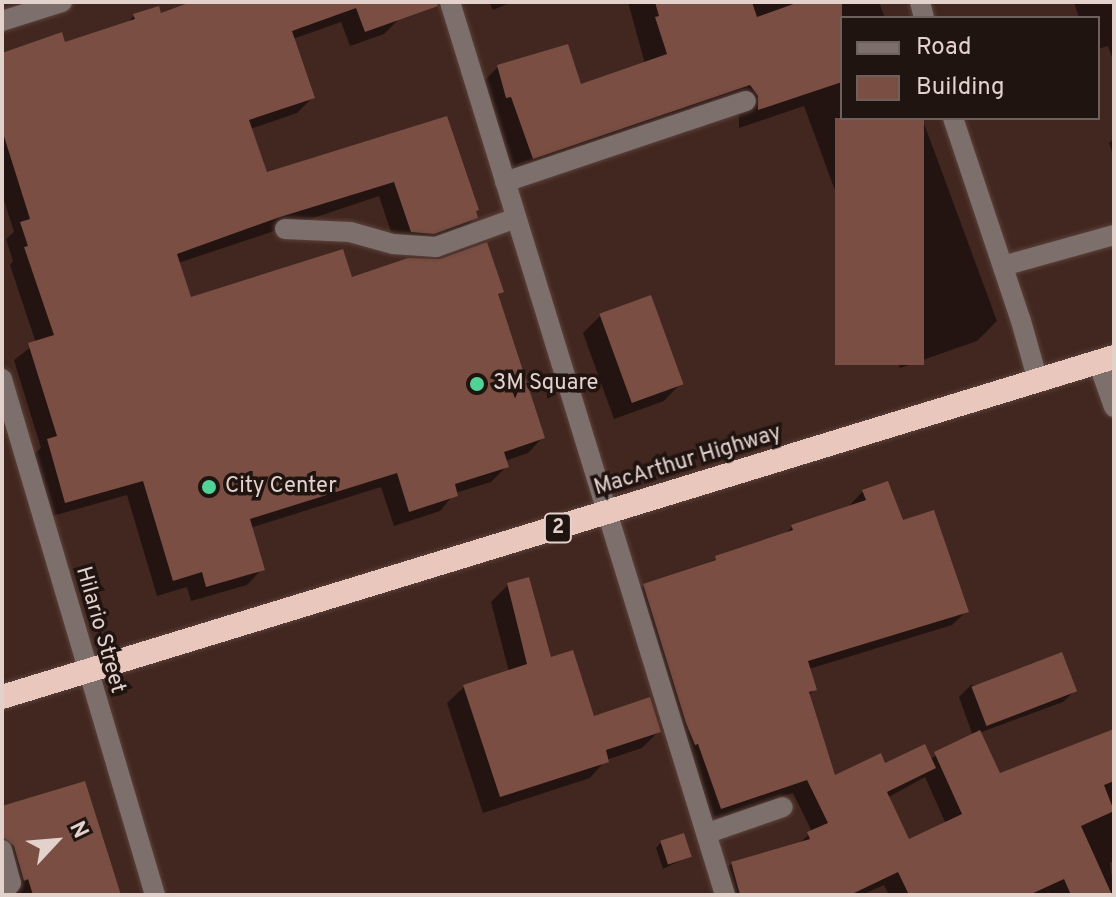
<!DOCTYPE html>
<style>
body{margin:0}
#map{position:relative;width:1116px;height:897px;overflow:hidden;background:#422720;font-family:Overpass,sans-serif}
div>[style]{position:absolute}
.shadow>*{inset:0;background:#0007}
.building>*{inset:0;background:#7a4e42;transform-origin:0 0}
.roads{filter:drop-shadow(0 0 2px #5c423c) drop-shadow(0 0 2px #5c423c)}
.minor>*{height:20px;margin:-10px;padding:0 10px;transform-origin:10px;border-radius:10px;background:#7d6f6b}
.highway>*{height:24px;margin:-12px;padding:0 12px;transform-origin:12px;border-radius:12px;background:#eac7bd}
.dots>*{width:22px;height:22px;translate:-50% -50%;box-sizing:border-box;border:4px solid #201410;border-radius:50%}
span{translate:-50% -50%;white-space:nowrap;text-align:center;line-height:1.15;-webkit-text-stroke:7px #201410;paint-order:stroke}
.shield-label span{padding:2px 6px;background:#201410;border:2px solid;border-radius:6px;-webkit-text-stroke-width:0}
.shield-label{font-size:20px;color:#e3d1cc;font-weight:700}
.poi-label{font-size:22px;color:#e3d1cc}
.left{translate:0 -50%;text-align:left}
.street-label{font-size:22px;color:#e3d1cc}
.frame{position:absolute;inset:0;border:4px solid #e3d1cc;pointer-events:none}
.legend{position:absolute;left:840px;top:16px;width:260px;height:104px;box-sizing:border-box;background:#201410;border:2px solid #6e605b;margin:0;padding:10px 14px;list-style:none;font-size:24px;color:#e3d1cc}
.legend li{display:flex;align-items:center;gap:16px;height:40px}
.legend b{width:40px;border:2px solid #6e605b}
.north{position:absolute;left:16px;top:801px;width:80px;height:80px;-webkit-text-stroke:6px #201410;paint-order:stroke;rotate:64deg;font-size:22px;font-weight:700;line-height:32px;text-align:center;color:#e3d1cc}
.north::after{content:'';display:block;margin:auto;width:28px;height:36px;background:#e3d1cc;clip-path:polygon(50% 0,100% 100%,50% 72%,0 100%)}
</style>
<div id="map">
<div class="shadow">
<div style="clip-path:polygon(195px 2px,394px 2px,400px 18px,384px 34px,350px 46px,341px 22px,293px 39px,313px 97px,297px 113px,250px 129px,266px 174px,446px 119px,476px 217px,460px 233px,396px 247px,379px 196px,178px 263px,190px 299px,350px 280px,501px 291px,497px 296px,543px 437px,528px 453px,505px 461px,507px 466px,491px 482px,455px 493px,440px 511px,394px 526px,381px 487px,250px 528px,262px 569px,247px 585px,191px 601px,187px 587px,157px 596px,127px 495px,49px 517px,32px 456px,41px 448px,14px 360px,36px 343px,10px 265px,13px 261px,6px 239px,14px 232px,2px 194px,2px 62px,126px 24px,134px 16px,160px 16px)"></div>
<div style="clip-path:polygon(489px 2px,512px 2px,493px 10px)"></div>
<div style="clip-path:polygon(628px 2px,879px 2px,885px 18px,842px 18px,842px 118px,922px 118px,997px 321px,977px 341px,900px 368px,804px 106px,739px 128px,739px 116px,730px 104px,513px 177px,478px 87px,498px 67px,579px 87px,645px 64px)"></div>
<div style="clip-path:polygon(1074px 2px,1114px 2px,1114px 63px,1108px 46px,1098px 49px,1098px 18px,1079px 18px)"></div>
<div style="clip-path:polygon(1114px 138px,1114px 158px,1109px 143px)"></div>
<div style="clip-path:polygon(600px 316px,681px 383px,664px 401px,614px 419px,583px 333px)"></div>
<div style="clip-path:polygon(evenodd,863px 491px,901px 523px,967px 611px,952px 625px,809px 669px,815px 689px,808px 696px,834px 778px,930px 759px,973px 736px,959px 697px,971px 685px,1075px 690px,1063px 702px,979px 733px,999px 776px,1114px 731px,1114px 861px,1110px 863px,1114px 895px,1051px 895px,1049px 892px,1042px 895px,889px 895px,884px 885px,862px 895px,722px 895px,717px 878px,732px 863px,798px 844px,812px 832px,793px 793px,706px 822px,629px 600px,644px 585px,784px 535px,793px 526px,849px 506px,863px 491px,925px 777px,946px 824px,908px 842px,887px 798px,925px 777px)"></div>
<div style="clip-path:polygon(508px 585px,549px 659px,593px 719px,659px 731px,642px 748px,606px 760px,590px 778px,483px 813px,447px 703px,464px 687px,509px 672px,491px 602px)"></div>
<div style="clip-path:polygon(2px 808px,119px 895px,6px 895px,2px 879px)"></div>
<div style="clip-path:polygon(661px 842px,690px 856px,663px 869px,656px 848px)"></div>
</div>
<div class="building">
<div style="clip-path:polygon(191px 2px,437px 2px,438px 6px,365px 32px,356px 8px,292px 31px,315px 98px,249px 120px,267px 172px,447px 116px,479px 210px,476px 211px,478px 218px,434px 234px,411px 232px,394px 182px,280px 217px,177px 254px,191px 297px,343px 249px,352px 277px,408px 258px,440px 259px,487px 242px,504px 292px,498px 294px,545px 438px,504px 452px,509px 467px,455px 484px,458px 496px,409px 512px,397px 473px,250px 519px,265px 570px,206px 587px,202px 572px,173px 581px,143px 481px,65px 503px,47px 439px,57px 436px,28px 343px,54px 335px,24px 247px,28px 246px,20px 222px,30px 219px,2px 130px,2px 53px,62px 32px,65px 42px,135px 19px,133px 14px,159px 6px,161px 13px)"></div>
<div style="clip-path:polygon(655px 2px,752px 2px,757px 17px,799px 2px,842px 2px,842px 82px,758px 110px,758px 96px,750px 85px,533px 159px,511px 97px,506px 98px,497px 65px,568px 44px,581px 84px,667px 54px,655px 17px,659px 16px)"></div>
<div style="left:835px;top:118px;width:89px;height:247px"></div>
<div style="left:651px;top:295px;width:95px;height:55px;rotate:70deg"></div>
<div style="clip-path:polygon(888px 481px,903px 520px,934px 510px,969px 612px,808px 661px,817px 690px,809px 692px,835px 775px,881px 753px,885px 763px,925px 744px,936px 768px,887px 792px,909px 839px,962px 814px,934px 752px,980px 730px,1000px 773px,1114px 729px,1114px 781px,1104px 785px,1114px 811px,1081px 826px,1112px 895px,1071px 895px,1064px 879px,1029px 895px,909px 895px,898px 872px,850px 895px,740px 895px,731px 862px,810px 839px,807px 832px,828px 823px,807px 780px,721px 809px,698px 744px,695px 745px,686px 723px,643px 584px,716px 560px,715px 556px,793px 530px,791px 525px,866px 500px,862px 490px)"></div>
<div style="clip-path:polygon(529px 577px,551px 657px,573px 650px,594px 716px,650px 697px,661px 732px,606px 750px,609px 762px,500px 797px,463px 685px,527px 664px,507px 583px)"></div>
<div style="left:1062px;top:652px;width:42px;height:97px;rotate:69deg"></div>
<div style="clip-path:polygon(85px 781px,121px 895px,33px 895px,28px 879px,24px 881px,14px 846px,2px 837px,2px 806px)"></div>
<div style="left:684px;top:833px;width:25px;height:25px;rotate:72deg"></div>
</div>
<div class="roads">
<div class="minor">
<div style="left:450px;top:2px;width:934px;rotate:72.88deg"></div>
<div style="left:920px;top:2px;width:16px;rotate:76deg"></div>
<div style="left:2px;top:21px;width:63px;rotate:-17.6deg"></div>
<div style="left:953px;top:118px;width:214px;rotate:71.5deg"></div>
<div style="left:1021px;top:321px;width:62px;rotate:74.2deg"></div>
<div style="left:505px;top:182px;width:254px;rotate:-18.6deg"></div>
<div style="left:285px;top:229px;width:65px;rotate:2.6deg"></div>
<div style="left:350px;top:232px;width:45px;rotate:15.6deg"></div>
<div style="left:393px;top:244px;width:43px;rotate:4deg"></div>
<div style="left:436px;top:247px;width:85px;rotate:-19.9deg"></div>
<div style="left:1003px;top:266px;width:115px;rotate:-15.6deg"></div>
<div style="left:1098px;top:362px;width:48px;rotate:70.4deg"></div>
<div style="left:2px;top:379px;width:538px;rotate:73.48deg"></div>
<div style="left:708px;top:833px;width:79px;rotate:-19.1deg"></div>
<div style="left:2px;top:850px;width:34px;rotate:75deg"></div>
<div style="left:11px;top:883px;width:13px;rotate:132deg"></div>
</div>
<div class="highway">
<div style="left:2px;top:697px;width:1163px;rotate:-17deg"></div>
</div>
</div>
<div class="dots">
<div style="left:477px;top:384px;background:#51d398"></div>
<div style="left:209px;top:487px;background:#51d398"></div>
</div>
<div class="shield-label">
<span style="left:558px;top:528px">2</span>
</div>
<div class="poi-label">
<span class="left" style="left:493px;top:384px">3M Square</span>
<span class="left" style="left:225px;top:487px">City Center</span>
</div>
<div class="street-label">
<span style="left:688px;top:461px;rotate:-17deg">MacArthur Highway</span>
<span style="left:100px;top:630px;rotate:74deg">Hilario Street</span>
</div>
<div class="frame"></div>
<ul class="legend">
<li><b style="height:10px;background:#7d6f6b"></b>Road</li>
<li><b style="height:22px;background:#7a4e42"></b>Building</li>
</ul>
<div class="north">N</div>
</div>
